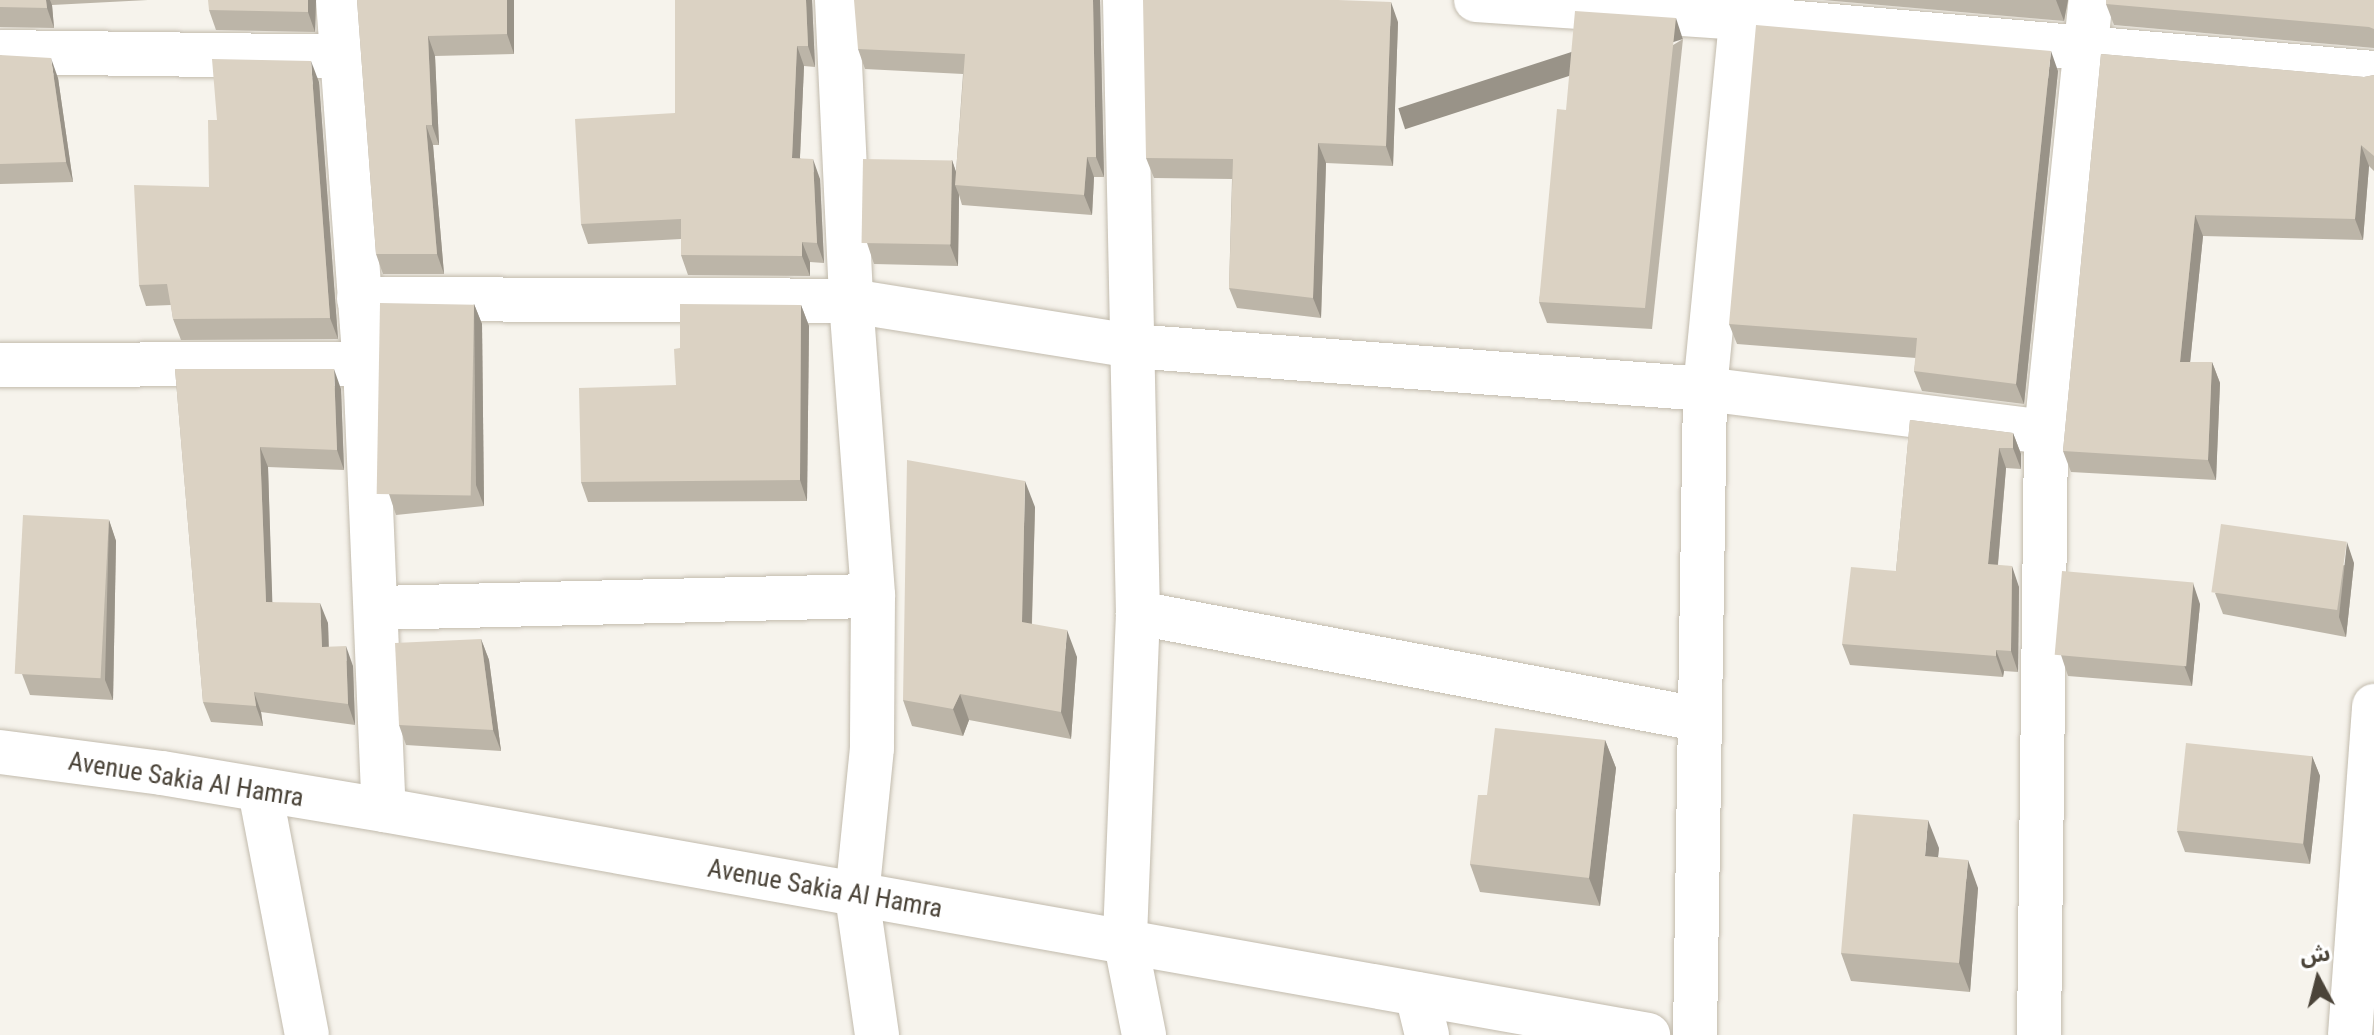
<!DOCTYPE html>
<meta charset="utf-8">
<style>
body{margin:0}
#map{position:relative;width:2374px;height:1035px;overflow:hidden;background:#f6f3ec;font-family:"Roboto Condensed","Noto Sans Arabic",sans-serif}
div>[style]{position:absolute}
.roads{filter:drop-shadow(0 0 2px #c2bbad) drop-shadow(0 0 2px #c2bbad)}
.street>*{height:44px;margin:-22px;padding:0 22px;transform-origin:22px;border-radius:22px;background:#fff}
.wall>*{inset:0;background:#bcb5a8}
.shaded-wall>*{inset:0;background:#999388;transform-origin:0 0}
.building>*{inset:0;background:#dbd2c3;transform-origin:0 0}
span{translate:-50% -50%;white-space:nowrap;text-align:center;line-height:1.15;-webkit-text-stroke:8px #fff;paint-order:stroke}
.street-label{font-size:26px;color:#4b4439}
.north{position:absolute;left:2278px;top:939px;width:80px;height:80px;-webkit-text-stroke:6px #fff;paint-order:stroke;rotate:353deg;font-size:22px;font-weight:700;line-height:32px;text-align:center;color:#4b4439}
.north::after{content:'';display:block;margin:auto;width:28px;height:36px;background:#4b4439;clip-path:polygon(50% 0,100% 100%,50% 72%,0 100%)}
</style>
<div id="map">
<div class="roads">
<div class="street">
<div style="left:338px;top:0;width:365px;rotate:85.8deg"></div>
<div style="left:365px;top:364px;width:446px;rotate:87.6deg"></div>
<div style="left:837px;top:0;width:301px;rotate:87.3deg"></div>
<div style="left:851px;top:301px;width:296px;rotate:85.7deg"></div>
<div style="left:873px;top:596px;width:152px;rotate:90.4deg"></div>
<div style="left:872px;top:748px;width:149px;rotate:95.8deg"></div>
<div style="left:857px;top:896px;width:140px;rotate:81.8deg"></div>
<div style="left:1125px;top:0;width:613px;rotate:88.79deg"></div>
<div style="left:1138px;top:613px;width:326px;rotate:92.3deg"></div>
<div style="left:1125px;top:939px;width:98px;rotate:78.8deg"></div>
<div style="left:1476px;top:0;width:266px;rotate:3.9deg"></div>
<div style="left:1741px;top:18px;width:635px;rotate:4.97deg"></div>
<div style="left:0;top:52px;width:339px;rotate:0.8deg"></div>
<div style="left:359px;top:299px;width:492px;rotate:0.2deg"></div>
<div style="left:851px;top:301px;width:284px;rotate:9.1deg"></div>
<div style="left:1131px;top:346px;width:576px;rotate:4.28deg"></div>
<div style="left:1705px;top:389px;width:344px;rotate:7.2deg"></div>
<div style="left:0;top:365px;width:365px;rotate:-0.2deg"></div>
<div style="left:378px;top:608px;width:495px;rotate:-1.4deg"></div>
<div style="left:1138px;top:613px;width:570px;rotate:10.72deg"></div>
<div style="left:0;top:752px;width:163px;rotate:7.4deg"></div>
<div style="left:162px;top:773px;width:225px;rotate:9.5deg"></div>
<div style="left:384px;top:810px;width:1284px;rotate:10.09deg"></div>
<div style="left:260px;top:791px;width:248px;rotate:79.1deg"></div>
<div style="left:1417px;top:994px;width:42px;rotate:76.3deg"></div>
<div style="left:1695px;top:1035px;width:646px;rotate:-89.11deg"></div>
<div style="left:1705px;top:389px;width:391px;rotate:-84.4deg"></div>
<div style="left:2039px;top:1035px;width:603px;rotate:-89.33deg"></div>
<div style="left:2046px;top:432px;width:434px;rotate:-84.1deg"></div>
<div style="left:2350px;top:1035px;width:330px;rotate:-85.8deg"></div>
</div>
</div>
<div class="wall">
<div style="clip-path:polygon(0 0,148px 0,52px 5px,54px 28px,0 27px)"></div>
<div style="clip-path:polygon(316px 0,315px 32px,216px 30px,209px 10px)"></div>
<div style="clip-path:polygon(357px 0,514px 0,514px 54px,435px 56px,439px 145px,433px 145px,444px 274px,383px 274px,376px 254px)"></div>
<div style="clip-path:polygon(675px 0,812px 0,815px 67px,804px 66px,800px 158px,820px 179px,824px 263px,810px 262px,810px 276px,688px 275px,681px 255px,681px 239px,588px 244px,581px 224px,675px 113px)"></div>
<div style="clip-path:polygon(1100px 0,1104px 177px,1094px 177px,1092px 215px,962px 205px,959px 195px,958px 266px,874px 264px,867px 243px,952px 160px,956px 172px,963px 74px,865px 69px,858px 49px)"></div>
<div style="clip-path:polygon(1823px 0,2068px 0,2064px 21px)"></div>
<div style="clip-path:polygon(2374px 0,2374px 48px,2114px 25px,2106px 4px)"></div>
<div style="clip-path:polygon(1398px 22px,1393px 166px,1326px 163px,1321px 318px,1237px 308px,1229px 288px,1232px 179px,1154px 178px,1146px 158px)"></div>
<div style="clip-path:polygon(1683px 39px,1652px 329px,1547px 323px,1539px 302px,1566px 110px)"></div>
<div style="clip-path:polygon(2101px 54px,2364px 77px,2374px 75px,2374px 171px,2369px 166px,2363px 240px,2203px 236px,2190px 362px,2212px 362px,2220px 383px,2216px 480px,2071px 472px,2063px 451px)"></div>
<div style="clip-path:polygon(0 55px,58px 78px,73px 182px,0 184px)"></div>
<div style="clip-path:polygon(2058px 71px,2024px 404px,1922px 391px,1914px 371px,1916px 358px,1737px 344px,1729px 324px)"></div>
<div style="clip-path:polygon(319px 82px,338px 339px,181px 340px,173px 319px,171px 305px,146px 306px,139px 285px,209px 187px,217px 120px)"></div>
<div style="clip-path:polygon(474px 304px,482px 324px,484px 506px,396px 515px,389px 494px)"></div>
<div style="clip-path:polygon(801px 305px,809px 326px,807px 501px,588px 502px,581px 482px,676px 385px,680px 348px)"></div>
<div style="clip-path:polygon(175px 369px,341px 389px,344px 470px,268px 467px,272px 602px,328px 623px,329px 647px,353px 666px,355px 725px,261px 712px,263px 726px,211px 722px,203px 702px)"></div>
<div style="clip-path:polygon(1910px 420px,2013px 433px,2021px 454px,2021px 469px,2006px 468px,1998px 565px,2019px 587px,2018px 672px,2004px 671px,2003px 677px,1850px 665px,1842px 644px,1896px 571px)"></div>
<div style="clip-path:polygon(1035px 507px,1032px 624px,1077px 657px,1071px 739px,969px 720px,963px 736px,912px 726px,903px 700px)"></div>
<div style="clip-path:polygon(109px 520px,116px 541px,113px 700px,30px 695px,22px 674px)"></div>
<div style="clip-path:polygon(2354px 563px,2346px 637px,2223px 614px,2215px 593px)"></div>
<div style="clip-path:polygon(2200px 604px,2192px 686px,2068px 676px,2061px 655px)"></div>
<div style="clip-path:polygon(481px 639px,489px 660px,501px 751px,406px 745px,399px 725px)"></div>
<div style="clip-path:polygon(1605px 740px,1616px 768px,1600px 906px,1480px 892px,1470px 864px,1487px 795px)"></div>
<div style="clip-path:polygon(2312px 756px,2320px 776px,2310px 864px,2185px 852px,2177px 831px)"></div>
<div style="clip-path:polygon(1939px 848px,1938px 857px,1978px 888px,1970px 992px,1851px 981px,1841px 953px)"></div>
</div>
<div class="shaded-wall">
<div style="clip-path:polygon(46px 0,50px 0,52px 5px,54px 28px,47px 8px)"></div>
<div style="clip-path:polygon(308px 0,316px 0,315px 32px,308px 12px)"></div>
<div style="clip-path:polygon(507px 0,514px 0,514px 54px,507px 34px)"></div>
<div style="clip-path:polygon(806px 0,812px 0,815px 67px,808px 46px)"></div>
<div style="clip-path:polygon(1093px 0,1100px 0,1104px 177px,1096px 157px)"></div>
<div style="clip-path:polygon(2056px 0,2068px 0,2064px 21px)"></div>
<div style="clip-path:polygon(1391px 2px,1398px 22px,1393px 166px,1386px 146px)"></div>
<div style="left:1676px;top:18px;width:22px;height:292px;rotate:72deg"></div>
<div style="clip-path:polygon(428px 36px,435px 56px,439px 145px,432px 125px)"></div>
<div style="clip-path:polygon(797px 46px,804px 66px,799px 178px,792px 158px)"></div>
<div style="clip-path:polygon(2051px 51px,2058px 71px,2024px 404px,2016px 384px)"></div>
<div style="clip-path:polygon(51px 58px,58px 78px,73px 182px,66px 162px)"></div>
<div style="clip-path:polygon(311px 61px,319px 82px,338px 339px,330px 318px)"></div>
<div style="clip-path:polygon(426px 125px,433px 145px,444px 274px,437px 254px)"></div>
<div style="clip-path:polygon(1318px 143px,1326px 163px,1321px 318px,1313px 298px)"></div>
<div style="clip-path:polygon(2361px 145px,2369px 166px,2363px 240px,2355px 219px)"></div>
<div style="clip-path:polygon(1087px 157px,1094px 177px,1092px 215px,1084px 195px)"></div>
<div style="clip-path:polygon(813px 159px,820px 179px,824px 263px,817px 243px)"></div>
<div style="clip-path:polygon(952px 160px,959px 181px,955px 185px,959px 195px,958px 266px,950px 245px)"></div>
<div style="clip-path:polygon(2195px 215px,2203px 236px,2188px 383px,2180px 362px)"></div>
<div style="clip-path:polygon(802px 242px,810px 262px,810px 276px,802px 256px)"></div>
<div style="clip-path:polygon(474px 304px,482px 324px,484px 506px,476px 485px)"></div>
<div style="clip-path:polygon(801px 305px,809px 326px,807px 501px,800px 480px)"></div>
<div style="clip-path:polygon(2212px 362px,2220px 383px,2216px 480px,2208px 460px)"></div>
<div style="clip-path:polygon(334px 369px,341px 389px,344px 470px,337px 450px)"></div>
<div style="clip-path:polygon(2013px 433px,2021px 454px,2021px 469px,2013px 448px)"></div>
<div style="clip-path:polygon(260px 447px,268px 467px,273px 622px,266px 602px)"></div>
<div style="clip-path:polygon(1999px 448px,2006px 468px,1996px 585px,1988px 564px)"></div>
<div style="clip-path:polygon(1025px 481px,1035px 507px,1031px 648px,1022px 622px)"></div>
<div style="clip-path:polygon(109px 520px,116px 541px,113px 700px,105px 680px)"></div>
<div style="clip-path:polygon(2347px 542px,2354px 563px,2346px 637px,2339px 617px)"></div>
<div style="clip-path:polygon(2012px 566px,2019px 587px,2018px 672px,2011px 651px)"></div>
<div style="clip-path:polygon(2193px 583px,2200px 604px,2192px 686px,2184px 665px)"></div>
<div style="clip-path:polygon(320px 603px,328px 623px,329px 668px,322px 647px)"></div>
<div style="clip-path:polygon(1067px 630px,1077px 657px,1071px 739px,1061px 712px)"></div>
<div style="clip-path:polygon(481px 639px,489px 660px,501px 751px,493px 730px)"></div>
<div style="clip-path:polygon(346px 646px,353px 666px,355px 725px,348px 704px)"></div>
<div style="clip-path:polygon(1996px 650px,2004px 671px,2003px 677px,1996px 656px)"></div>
<div style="clip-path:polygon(254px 692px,261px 712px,263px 726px,256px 706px)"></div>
<div style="clip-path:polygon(960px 694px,969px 720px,963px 736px,953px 709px)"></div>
<div style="clip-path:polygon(1605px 740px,1616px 768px,1600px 906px,1589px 878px)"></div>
<div style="clip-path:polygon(2312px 756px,2320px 776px,2310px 864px,2303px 843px)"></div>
<div style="clip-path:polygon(1928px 820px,1939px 848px,1935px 885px,1925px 856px)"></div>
<div style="clip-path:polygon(1968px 860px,1978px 888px,1970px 992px,1959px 963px)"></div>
</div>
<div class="building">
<div style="clip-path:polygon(0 0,46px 0,47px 8px,0 7px)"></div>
<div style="clip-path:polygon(208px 0,308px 0,308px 12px,209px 10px)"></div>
<div style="clip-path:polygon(357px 0,507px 0,507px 34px,428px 36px,432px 125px,426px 125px,437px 254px,376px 254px)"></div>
<div style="clip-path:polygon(675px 0,806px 0,808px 46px,797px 46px,792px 158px,813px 159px,817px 243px,802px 242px,802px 256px,681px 255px,681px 219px,581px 224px,575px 119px,675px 113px)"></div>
<div style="clip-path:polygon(854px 0,1093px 0,1096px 157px,1087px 157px,1084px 195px,955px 185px,965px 54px,858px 49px)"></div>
<div style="clip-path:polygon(1143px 0,1338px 0,1391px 2px,1386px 146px,1318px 143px,1313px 298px,1229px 288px,1233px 159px,1146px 158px)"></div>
<div style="clip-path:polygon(2106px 0,2374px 0,2374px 29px,2369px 27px,2106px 4px)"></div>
<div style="clip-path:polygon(1575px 11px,1676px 18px,1645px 308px,1539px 302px,1557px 109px,1566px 110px)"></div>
<div style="clip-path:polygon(1756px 25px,2051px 51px,2016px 384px,1914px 371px,1917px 338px,1729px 324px)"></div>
<div style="clip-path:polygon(2101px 54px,2364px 77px,2374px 75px,2374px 156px,2361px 145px,2355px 219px,2195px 215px,2180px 362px,2212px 362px,2208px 460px,2063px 451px)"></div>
<div style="clip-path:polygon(0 55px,51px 58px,66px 162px,0 164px)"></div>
<div style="clip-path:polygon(212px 59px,311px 61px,330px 318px,173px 319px,167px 284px,139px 285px,134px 185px,209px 187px,208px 120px,217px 120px)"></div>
<div style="left:863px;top:159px;width:89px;height:84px;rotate:1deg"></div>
<div style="left:380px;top:303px;width:94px;height:191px;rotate:1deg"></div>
<div style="clip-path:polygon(680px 304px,801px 305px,800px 480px,581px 482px,579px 388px,676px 385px,674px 349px,680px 348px)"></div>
<div style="clip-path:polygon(175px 369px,334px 369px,337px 450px,260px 447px,266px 602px,320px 603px,322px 647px,346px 646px,348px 704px,254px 692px,256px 706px,203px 702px)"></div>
<div style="clip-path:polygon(1910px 420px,2013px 433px,2013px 448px,1999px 448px,1988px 564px,2012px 566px,2011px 651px,1996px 650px,1996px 656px,1842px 644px,1851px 567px,1896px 571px)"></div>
<div style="clip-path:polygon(907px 460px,1025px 481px,1022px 622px,1067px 630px,1061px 712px,960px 694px,953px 709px,903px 700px)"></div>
<div style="left:23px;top:515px;width:86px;height:159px;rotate:3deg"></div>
<div style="left:2221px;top:524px;width:127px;height:69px;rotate:8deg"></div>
<div style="left:2062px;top:571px;width:132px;height:84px;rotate:5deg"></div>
<div style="clip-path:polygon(481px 639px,493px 730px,399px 725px,395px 643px)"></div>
<div style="clip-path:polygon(1495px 728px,1605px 740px,1589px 878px,1470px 864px,1478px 795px,1487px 795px)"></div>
<div style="left:2186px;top:743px;width:127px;height:88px;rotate:6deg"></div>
<div style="clip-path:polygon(1853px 814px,1928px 820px,1925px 856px,1968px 860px,1959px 963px,1841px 953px)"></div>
</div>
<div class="street-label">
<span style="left:186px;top:780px;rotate:9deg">Avenue Sakia Al Hamra</span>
<span style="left:825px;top:889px;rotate:10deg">Avenue Sakia Al Hamra</span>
</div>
<div class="north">ش</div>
</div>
